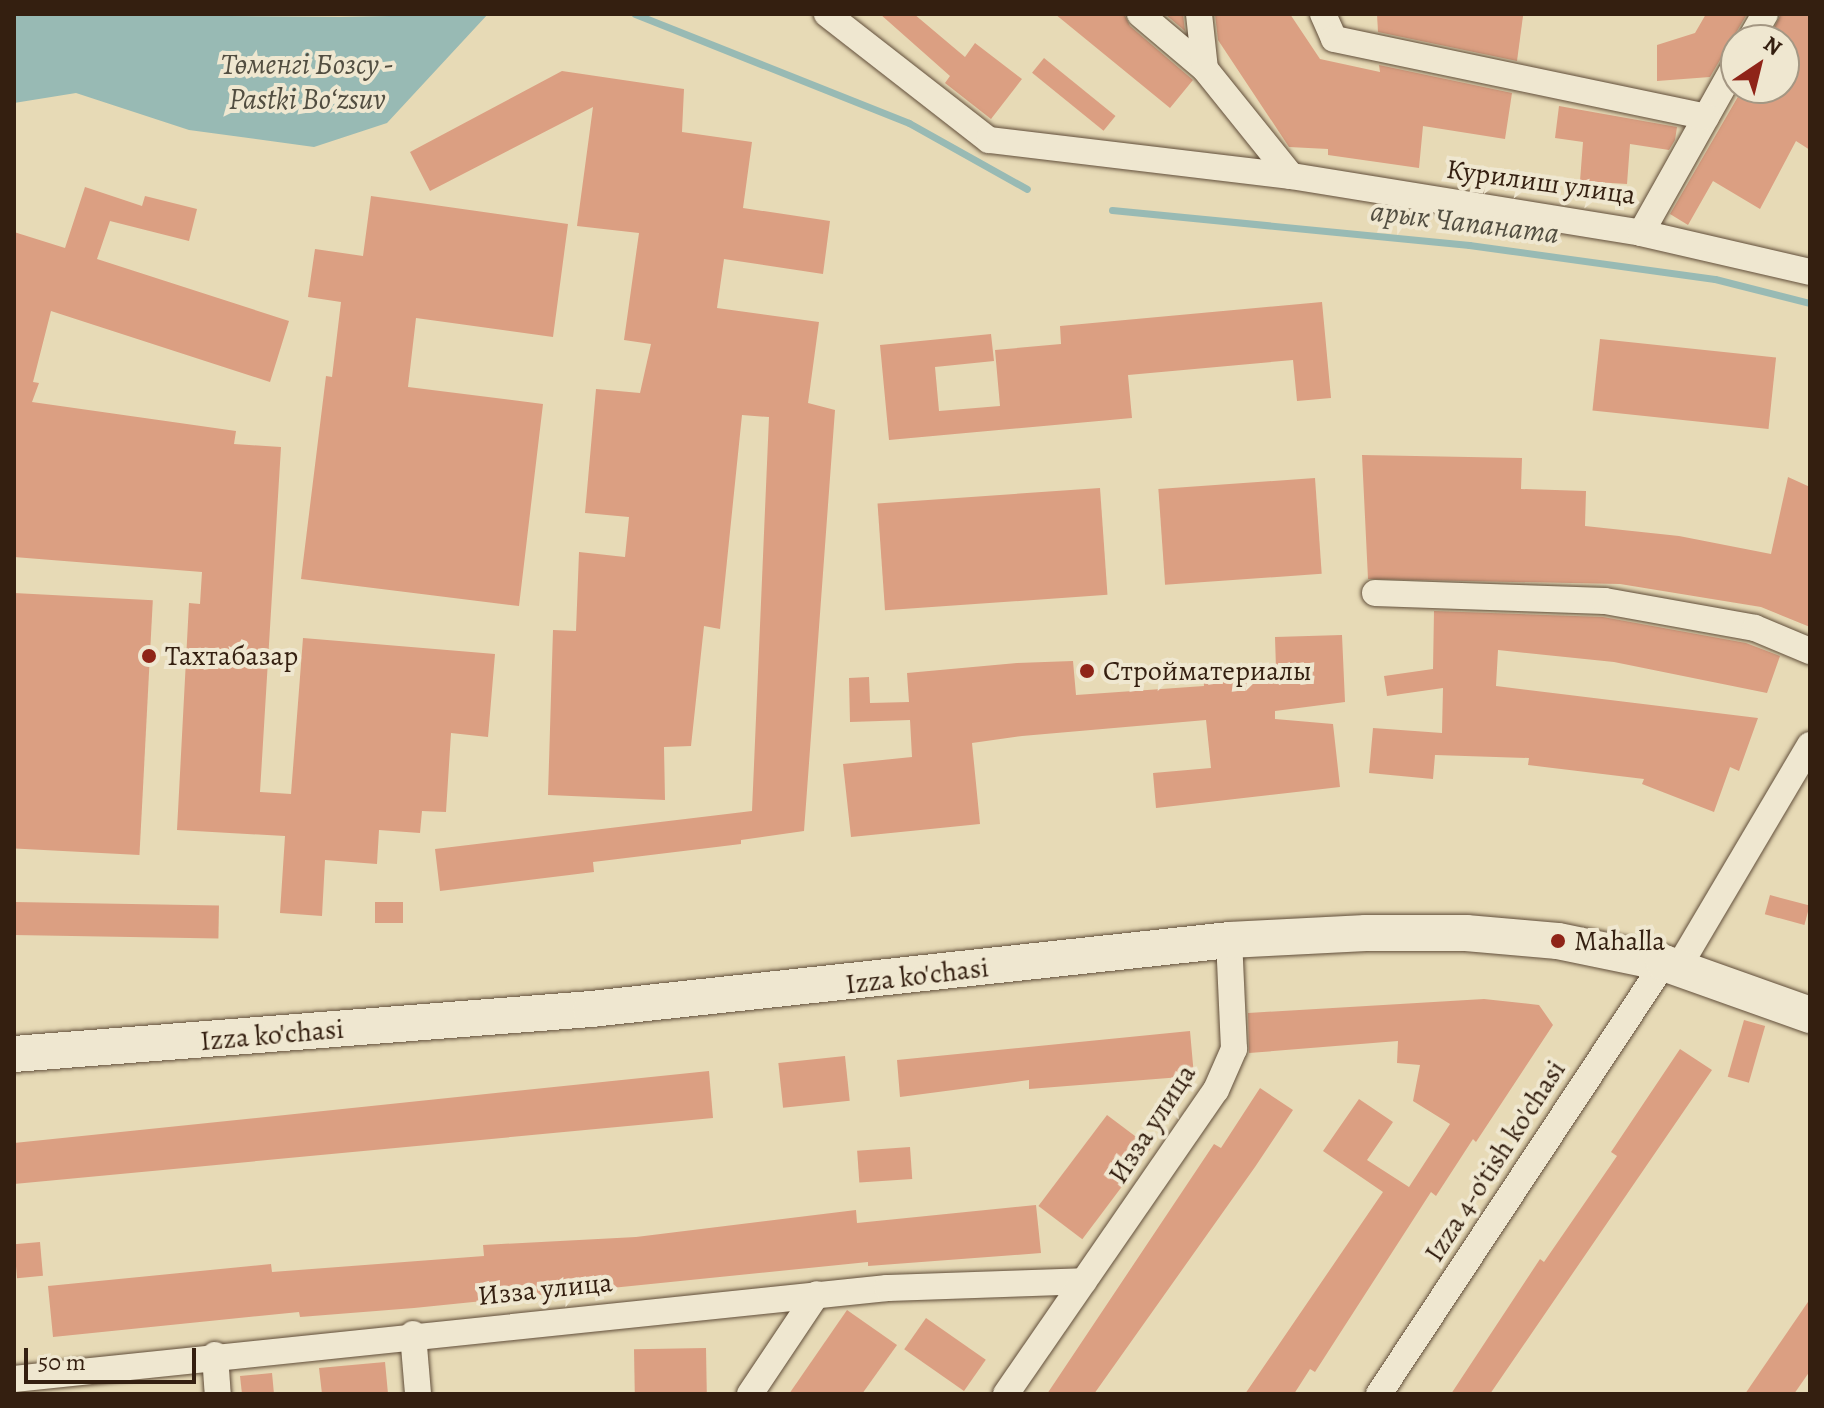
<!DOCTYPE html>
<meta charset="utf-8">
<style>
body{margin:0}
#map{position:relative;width:1824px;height:1408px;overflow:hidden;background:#e7dab6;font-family:Alegreya,serif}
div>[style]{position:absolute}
.water>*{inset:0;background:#98bab4}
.stream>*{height:7px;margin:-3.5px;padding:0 3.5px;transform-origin:3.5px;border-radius:3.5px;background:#98bab4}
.building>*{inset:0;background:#db9f82;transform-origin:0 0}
.roads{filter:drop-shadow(0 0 2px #614e3a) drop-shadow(0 0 2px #614e3a)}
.minor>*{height:26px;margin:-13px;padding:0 13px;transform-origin:13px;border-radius:13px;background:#efe7d0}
.secondary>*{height:36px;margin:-18px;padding:0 18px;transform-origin:18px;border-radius:18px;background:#efe7d0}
.dots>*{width:22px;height:22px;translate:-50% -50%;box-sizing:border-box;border:4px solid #efe7d0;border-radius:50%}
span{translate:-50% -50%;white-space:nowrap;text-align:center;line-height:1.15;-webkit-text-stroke:8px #efe7d0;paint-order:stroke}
.street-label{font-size:28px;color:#341f10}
.poi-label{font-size:28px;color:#341f10}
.left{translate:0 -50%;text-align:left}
.water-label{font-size:30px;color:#524e41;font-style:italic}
.frame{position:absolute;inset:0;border:16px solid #341f10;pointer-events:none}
.north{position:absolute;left:1720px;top:24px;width:80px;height:80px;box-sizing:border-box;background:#efe7d0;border:2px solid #a49783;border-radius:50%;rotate:35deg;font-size:22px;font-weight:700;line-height:32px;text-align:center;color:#341f10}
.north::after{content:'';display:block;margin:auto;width:28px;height:36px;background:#8f2418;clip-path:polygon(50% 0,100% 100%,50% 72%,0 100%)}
.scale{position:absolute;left:24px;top:1348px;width:172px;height:36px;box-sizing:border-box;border:4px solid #341f10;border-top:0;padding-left:10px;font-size:24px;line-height:28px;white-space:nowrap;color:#341f10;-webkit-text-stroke:6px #efe7d0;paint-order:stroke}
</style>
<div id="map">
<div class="water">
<div style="clip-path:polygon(14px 14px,340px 17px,488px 14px,387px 123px,314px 147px,189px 130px,76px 93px,14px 103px)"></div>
</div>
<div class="stream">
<div style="left:635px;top:14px;width:295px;rotate:21.7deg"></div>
<div style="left:909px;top:123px;width:135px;rotate:29.2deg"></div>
<div style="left:1112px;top:210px;width:359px;rotate:5.6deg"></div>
<div style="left:1469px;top:245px;width:248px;rotate:7.9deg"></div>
<div style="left:1715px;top:279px;width:98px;rotate:14.2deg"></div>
</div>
<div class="building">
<div style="clip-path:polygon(880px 14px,914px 14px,965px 57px,975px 43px,1022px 79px,991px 119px,945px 83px,950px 76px)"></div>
<div style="clip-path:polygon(1055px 14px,1124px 14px,1130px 26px,1193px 80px,1170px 108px)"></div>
<div style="clip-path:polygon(1165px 14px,1183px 14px,1185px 31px)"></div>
<div style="clip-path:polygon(1215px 14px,1290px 14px,1320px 59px,1380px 72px,1379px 65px,1512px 93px,1505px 139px,1423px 126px,1419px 168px,1328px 155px,1328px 149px,1289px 147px,1218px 40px)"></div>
<div style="clip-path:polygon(1377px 14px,1523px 16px,1517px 61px,1378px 32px)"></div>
<div style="clip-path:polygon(1706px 14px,1747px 14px,1710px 77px,1657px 81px,1657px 45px,1695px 33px)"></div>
<div style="clip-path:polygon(1781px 14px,1810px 14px,1810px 150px,1796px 141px,1760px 209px,1713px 181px,1688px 225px,1670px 214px,1743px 88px,1784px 88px,1784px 40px,1768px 40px)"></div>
<div style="left:1044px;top:58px;width:92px;height:19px;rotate:39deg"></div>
<div style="clip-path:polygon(562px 71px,684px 89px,682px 132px,752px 142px,743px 208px,830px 221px,823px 274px,724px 259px,717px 308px,819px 322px,808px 403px,835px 410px,804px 831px,741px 840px,741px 844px,593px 862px,594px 872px,440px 891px,435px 849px,752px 811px,769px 417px,742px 415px,720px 629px,704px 626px,691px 746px,664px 747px,665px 800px,548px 795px,553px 630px,576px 631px,579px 552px,625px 557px,629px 517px,585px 513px,596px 389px,640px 393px,651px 344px,624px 340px,639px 233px,577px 226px,593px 107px,430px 191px,410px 152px)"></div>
<div style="clip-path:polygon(1559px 106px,1677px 127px,1675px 140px,1669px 150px,1630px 144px,1627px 184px,1580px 181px,1583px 142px,1555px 138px)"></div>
<div style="clip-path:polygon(85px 187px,142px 206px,145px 196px,197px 209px,189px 241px,110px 221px,97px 259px,289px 321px,270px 382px,51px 311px,33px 382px,39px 383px,32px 402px,236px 431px,234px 444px,281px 447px,260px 792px,291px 794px,303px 638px,495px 654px,488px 737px,451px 733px,446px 812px,422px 811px,420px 833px,379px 830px,377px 864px,325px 860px,322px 916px,280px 913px,285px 836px,177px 830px,189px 603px,200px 604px,202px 572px,14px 557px,14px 232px,65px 248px)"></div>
<div style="clip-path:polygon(371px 196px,568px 224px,553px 337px,416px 318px,408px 387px,543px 404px,519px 606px,301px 579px,326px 376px,332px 377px,341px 302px,308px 297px,315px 249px,363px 256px)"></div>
<div style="clip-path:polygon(1322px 302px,1331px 398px,1297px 401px,1293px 360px,1128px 375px,1132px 418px,889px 440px,880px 345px,991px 334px,994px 361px,935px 367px,939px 411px,1000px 406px,995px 350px,1061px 344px,1060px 326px)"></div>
<div style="left:1600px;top:339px;width:177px;height:72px;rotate:6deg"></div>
<div style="clip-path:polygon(1362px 455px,1522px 458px,1521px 489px,1586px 491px,1585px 526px,1679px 536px,1771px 554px,1788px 477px,1810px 487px,1810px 627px,1761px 607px,1620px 584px,1368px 579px)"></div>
<div style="left:1315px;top:478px;width:96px;height:157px;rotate:86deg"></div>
<div style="left:1100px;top:488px;width:107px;height:223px;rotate:86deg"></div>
<div style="left:14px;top:593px;width:139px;height:255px;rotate:3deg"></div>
<div style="clip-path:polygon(1434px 611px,1603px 617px,1746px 643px,1780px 656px,1767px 693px,1614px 662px,1498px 650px,1496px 686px,1758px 718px,1739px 771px,1730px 767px,1714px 812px,1642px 784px,1644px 779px,1528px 765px,1529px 758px,1435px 755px,1433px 779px,1369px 773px,1373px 728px,1442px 733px,1443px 688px,1387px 696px,1384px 676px,1433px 669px)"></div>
<div style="clip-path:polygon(1342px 635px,1345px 702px,1275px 711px,1275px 719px,1333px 724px,1340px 787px,1156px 808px,1153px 773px,1211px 768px,1206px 720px,1022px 736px,972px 743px,980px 824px,851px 837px,843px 764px,912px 757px,910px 720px,850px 722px,849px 678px,869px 677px,870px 703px,909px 702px,907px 673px,1017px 663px,1073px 661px,1076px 695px,1204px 686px,1203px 675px,1276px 669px,1275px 637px)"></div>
<div style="left:1770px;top:895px;width:41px;height:20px;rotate:15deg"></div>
<div style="left:14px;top:902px;width:205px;height:33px;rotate:1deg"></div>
<div style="left:375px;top:902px;width:28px;height:21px"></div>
<div style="clip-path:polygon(1484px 999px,1539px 1005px,1553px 1025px,1476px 1142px,1473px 1139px,1436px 1196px,1431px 1192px,1315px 1372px,1310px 1369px,1294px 1394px,1245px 1394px,1383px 1192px,1323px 1151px,1359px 1099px,1393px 1122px,1367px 1160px,1409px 1187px,1450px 1124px,1413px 1101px,1420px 1065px,1397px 1063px,1398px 1041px,1249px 1053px,1248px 1013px)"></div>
<div style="left:1744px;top:1020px;width:22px;height:59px;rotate:16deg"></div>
<div style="clip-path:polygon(1190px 1031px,1194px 1076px,1029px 1089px,1029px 1080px,900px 1097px,897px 1060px)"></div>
<div style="clip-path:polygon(1680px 1049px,1712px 1070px,1490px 1394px,1451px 1394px,1540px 1259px,1544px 1262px,1617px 1156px,1611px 1152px)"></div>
<div style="left:845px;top:1056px;width:45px;height:67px;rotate:84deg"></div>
<div style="clip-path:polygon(709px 1071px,713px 1118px,14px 1184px,14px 1143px)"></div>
<div style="clip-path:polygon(1260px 1088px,1293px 1110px,1255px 1167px,1094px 1394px,1047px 1394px,1214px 1144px,1221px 1148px)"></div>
<div style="left:1107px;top:1115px;width:55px;height:114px;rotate:37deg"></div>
<div style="left:910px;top:1147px;width:32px;height:53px;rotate:86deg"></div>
<div style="clip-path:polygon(1036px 1205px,1041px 1253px,868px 1266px,868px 1262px,414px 1308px,300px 1317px,299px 1312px,53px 1337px,48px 1286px,271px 1264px,272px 1272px,484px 1256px,483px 1245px,636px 1237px,856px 1210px,857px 1223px)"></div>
<div style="left:40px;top:1242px;width:34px;height:26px;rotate:85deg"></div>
<div style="clip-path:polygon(1810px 1299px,1810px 1371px,1794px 1394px,1745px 1394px)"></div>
<div style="clip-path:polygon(847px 1310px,897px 1345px,862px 1394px,789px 1394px)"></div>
<div style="left:926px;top:1318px;width:73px;height:38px;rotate:35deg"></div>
<div style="left:706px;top:1348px;width:45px;height:72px;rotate:89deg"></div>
<div style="clip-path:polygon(385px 1362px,388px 1394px,322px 1394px,319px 1368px)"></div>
<div style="clip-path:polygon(272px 1373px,274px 1394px,242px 1394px,240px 1376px)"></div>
</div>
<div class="roads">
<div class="minor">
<div style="left:827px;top:14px;width:205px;rotate:37.9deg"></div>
<div style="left:989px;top:140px;width:304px;rotate:6.8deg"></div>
<div style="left:1291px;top:176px;width:355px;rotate:9.2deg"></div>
<div style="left:1641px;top:233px;width:194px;rotate:-60.7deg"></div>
<div style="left:1140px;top:14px;width:85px;rotate:40.2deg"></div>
<div style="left:1205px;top:69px;width:137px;rotate:51.2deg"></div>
<div style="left:1199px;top:14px;width:55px;rotate:83.8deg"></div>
<div style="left:1323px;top:14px;width:27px;rotate:66deg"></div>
<div style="left:1334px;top:39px;width:380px;rotate:11.8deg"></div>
<div style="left:1750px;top:40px;width:30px;rotate:-60deg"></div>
<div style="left:1641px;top:233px;width:173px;rotate:13deg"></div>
<div style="left:1375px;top:593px;width:230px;rotate:2deg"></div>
<div style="left:1605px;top:601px;width:152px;rotate:10.2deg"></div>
<div style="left:1755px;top:628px;width:60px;rotate:22.7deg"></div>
<div style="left:1678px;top:968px;width:259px;rotate:-59.4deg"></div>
<div style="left:413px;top:1334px;width:60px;rotate:85.2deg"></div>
<div style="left:215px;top:1355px;width:39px;rotate:86deg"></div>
<div style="left:14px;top:1379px;width:878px;rotate:-5.95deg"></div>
<div style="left:887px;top:1288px;width:197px;rotate:-2deg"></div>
<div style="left:750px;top:1394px;width:120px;rotate:-56.2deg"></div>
<div style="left:1006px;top:1394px;width:369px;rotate:-55.4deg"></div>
<div style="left:1216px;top:1090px;width:45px;rotate:-66.3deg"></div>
<div style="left:1234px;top:1049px;width:109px;rotate:-92.6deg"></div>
<div style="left:1379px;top:1394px;width:517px;rotate:-56.53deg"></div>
</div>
<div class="secondary">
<div style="left:14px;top:1054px;width:579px;rotate:-4.46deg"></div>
<div style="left:591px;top:1009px;width:642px;rotate:-6.17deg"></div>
<div style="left:1229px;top:940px;width:137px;rotate:-2.9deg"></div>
<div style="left:1366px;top:933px;width:100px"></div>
<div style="left:1466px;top:933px;width:92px;rotate:5deg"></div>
<div style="left:1558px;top:941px;width:108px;rotate:11.7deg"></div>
<div style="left:1664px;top:963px;width:155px;rotate:19.6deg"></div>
</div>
</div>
<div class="dots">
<div style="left:149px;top:656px;background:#8f2418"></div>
<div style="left:1087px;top:671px;background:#8f2418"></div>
<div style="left:1558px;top:941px;background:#8f2418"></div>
</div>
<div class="street-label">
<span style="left:1541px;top:182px;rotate:8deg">Курилиш улица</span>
<span style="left:917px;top:976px;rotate:-7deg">Izza ko'chasi</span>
<span style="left:272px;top:1035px;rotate:-5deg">Izza ko'chasi</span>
<span style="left:1152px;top:1124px;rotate:-57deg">Изза улица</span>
<span style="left:1495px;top:1161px;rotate:-57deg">Izza 4-o'tish ko'chasi</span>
<span style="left:545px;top:1289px;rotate:-6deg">Изза улица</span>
</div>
<div class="poi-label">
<span class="left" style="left:165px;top:656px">Тахтабазар</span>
<span class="left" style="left:1103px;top:671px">Стройматериалы</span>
<span class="left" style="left:1574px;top:941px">Mahalla</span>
</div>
<div class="water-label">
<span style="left:307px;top:81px">Төменгі Бозсу -<br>Pastki Boʻzsuv</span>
<span style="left:1465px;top:222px;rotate:7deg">арык Чапаната</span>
</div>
<div class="frame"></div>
<div class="north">N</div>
<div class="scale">50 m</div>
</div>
